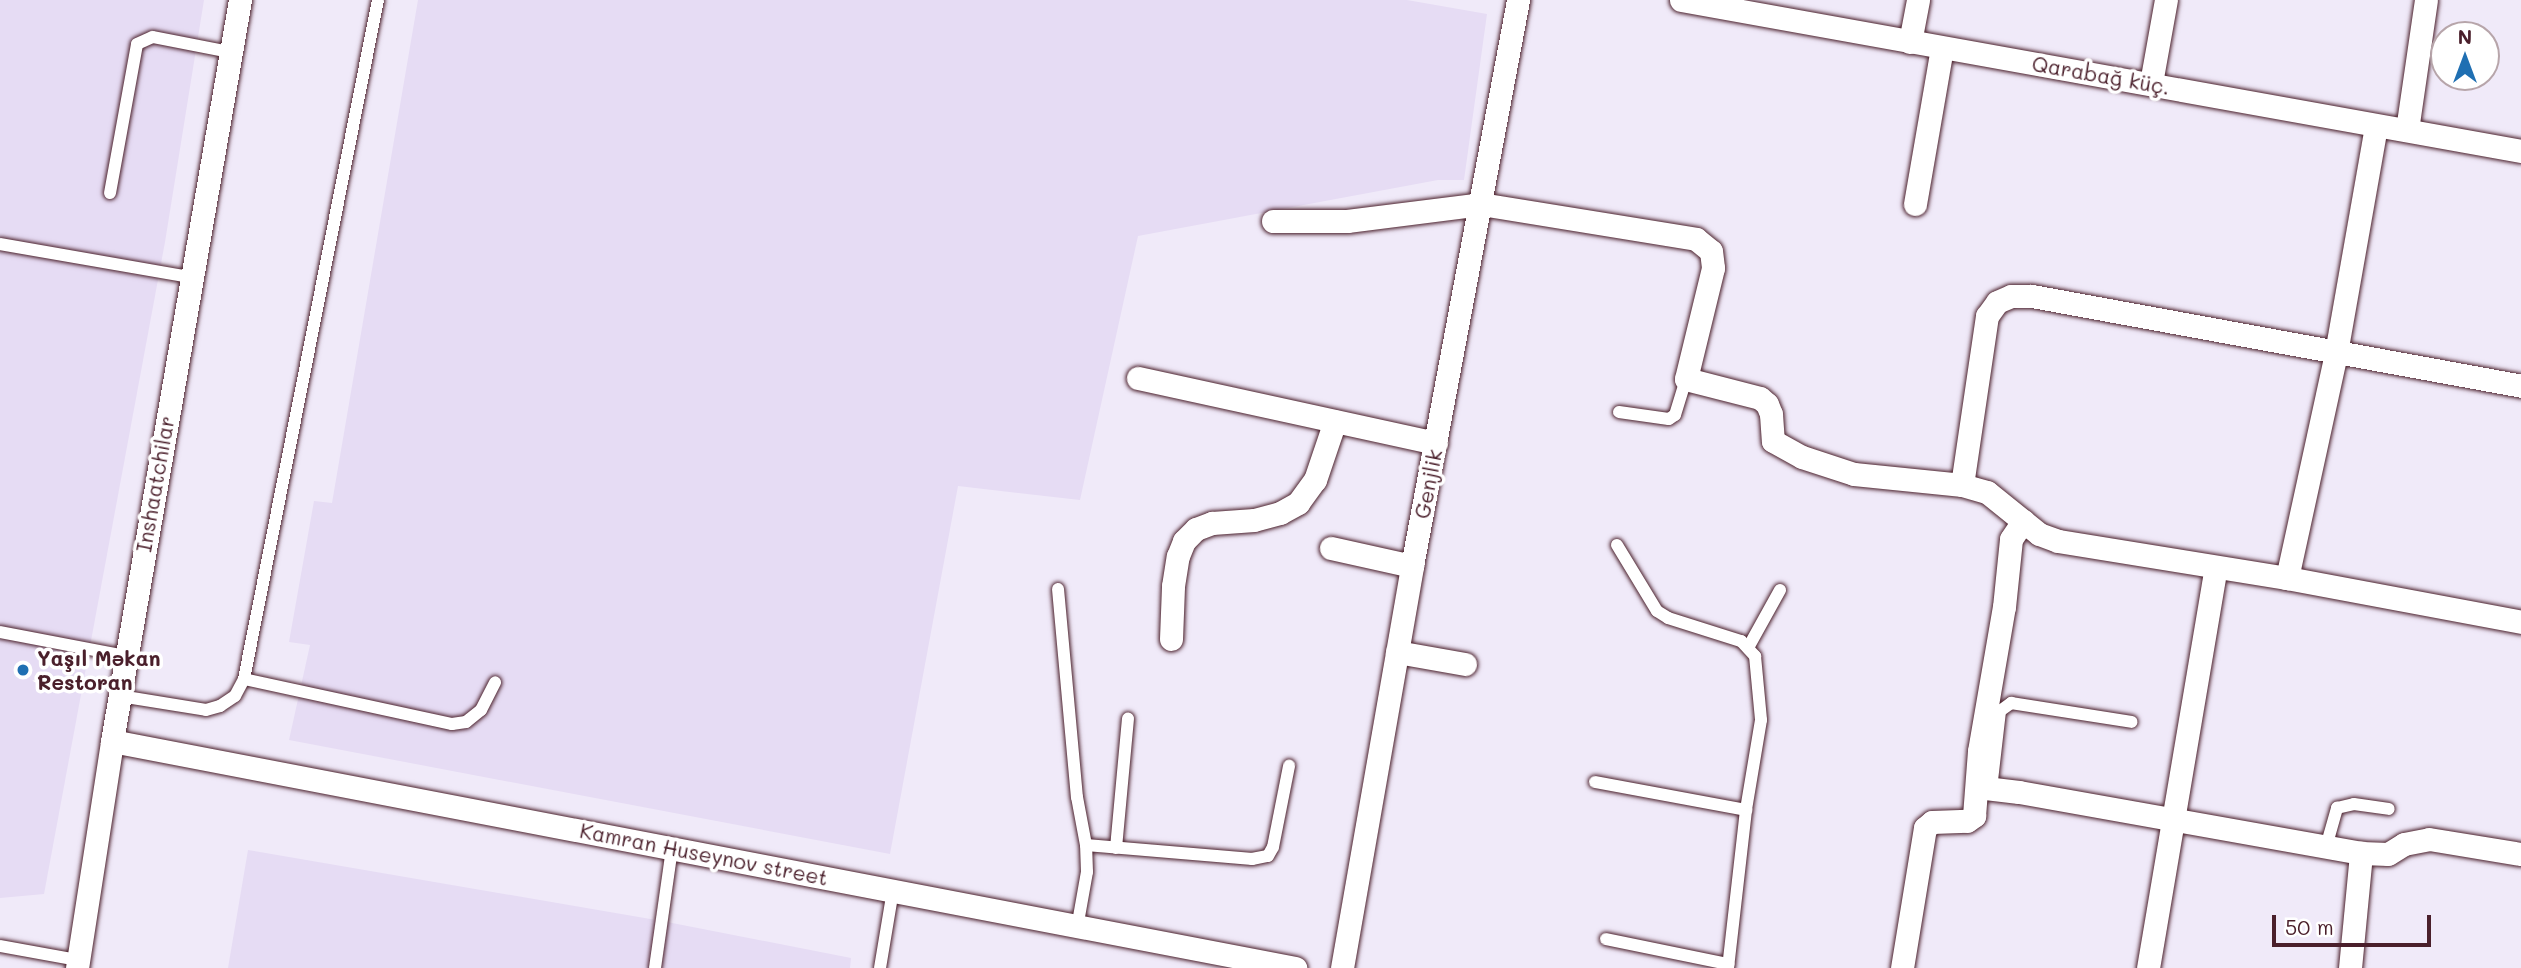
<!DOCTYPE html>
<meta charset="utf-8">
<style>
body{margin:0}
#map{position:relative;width:2521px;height:968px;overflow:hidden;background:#f0eaf9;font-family:Mali,sans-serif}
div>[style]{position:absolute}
.built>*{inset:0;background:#e6dcf4}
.roads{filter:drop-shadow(0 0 2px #4a1f2b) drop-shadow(0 0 2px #4a1f2b)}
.lane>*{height:12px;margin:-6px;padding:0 6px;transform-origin:6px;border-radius:6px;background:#fff}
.street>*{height:23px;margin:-11.5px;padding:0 11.5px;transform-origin:11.5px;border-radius:11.5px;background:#fff}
.dots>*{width:19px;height:19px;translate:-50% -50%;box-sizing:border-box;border:4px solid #fff;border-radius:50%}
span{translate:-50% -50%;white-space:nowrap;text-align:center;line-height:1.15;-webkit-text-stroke:7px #fff;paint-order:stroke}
.street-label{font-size:21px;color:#4a1f2b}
.poi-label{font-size:21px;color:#4a1f2b;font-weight:700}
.left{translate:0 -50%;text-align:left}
.north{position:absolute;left:2430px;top:21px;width:70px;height:70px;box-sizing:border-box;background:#fff;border:2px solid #b7a5aa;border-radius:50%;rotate:0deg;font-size:19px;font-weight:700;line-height:28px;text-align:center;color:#4a1f2b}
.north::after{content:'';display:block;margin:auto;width:24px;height:32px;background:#1f6fb2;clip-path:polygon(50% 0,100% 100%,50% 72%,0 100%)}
.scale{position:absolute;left:2272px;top:915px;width:159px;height:32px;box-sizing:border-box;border:4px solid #4a1f2b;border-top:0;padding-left:9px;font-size:21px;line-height:24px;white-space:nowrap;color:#4a1f2b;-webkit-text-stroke:5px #fff;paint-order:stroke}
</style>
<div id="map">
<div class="built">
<div style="clip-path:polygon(0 0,204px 0,165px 242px,44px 894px,0 898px)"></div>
<div style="clip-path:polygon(418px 0,1407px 0,1487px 14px,1464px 180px,1438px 180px,1138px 236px,1080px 500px,958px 486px,890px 854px,289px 740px,310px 645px,289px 642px,314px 501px,332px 503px)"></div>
<div style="clip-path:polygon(248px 850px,662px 921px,851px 958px,850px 968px,228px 968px)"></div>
</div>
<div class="roads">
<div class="lane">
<div style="left:110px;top:193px;width:151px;rotate:-79.7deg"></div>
<div style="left:137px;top:44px;width:17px;rotate:-24deg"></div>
<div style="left:153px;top:37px;width:78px;rotate:11deg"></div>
<div style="left:0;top:244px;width:193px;rotate:9.9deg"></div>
<div style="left:1619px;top:412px;width:50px;rotate:8deg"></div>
<div style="left:1669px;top:419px;width:7px;rotate:-34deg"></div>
<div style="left:1675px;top:415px;width:38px;rotate:-73deg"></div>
<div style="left:1617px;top:545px;width:77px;rotate:58.8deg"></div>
<div style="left:1657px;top:611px;width:13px;rotate:32deg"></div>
<div style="left:1668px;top:618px;width:77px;rotate:17.5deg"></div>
<div style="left:1741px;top:641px;width:21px;rotate:47deg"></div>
<div style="left:1755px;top:656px;width:64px;rotate:84.6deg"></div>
<div style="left:1761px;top:720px;width:91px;rotate:99.5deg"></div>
<div style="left:1746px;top:810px;width:159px;rotate:96.5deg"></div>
<div style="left:1058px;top:589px;width:209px;rotate:84.8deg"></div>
<div style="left:1077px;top:797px;width:49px;rotate:79.4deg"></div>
<div style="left:0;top:632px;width:128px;rotate:10.8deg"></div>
<div style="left:1749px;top:646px;width:64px;rotate:-61deg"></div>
<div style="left:244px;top:679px;width:213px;rotate:12.2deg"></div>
<div style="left:452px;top:724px;width:14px;rotate:-8deg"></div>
<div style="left:466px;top:722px;width:19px;rotate:-39deg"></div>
<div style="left:481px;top:710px;width:31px;rotate:-63deg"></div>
<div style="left:120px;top:696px;width:87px;rotate:9.2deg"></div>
<div style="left:206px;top:710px;width:15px;rotate:-16deg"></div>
<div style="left:220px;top:706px;width:18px;rotate:-34deg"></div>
<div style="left:235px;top:696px;width:19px;rotate:-62deg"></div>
<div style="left:244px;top:679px;width:692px;rotate:-78.84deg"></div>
<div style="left:1595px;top:782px;width:154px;rotate:10.5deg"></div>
<div style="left:1991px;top:789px;width:79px;rotate:-83.4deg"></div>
<div style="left:2000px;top:711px;width:14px;rotate:-36deg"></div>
<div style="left:2011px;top:703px;width:122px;rotate:8.9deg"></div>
<div style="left:2326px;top:847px;width:41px;rotate:-74.2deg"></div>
<div style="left:2337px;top:808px;width:17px;rotate:-13deg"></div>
<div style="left:2354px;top:804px;width:35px;rotate:8deg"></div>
<div style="left:1116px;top:848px;width:130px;rotate:-84.7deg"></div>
<div style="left:1077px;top:928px;width:57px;rotate:-79.9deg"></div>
<div style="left:1087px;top:872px;width:27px;rotate:-92deg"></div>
<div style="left:1086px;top:845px;width:167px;rotate:4.8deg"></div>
<div style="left:1252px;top:859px;width:16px;rotate:-11deg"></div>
<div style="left:1268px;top:856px;width:10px;rotate:-61deg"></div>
<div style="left:1273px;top:847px;width:83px;rotate:-78.8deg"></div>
<div style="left:1606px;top:939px;width:125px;rotate:11.6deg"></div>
<div style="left:0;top:946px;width:79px;rotate:10.2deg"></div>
<div style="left:655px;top:968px;width:121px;rotate:-81.9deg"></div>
<div style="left:880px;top:968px;width:79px;rotate:-80.5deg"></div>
</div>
<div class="street">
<div style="left:1681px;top:0;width:853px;rotate:10.19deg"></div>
<div style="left:1910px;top:42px;width:43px;rotate:-79.2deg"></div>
<div style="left:2151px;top:83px;width:84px;rotate:-79.8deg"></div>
<div style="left:2407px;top:130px;width:131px;rotate:-81.7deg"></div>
<div style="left:1915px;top:204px;width:158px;rotate:-80.2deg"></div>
<div style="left:1273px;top:221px;width:74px"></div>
<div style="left:1347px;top:221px;width:135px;rotate:-7.2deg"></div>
<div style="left:1481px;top:204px;width:218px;rotate:9.2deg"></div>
<div style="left:1696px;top:239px;width:19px;rotate:39deg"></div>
<div style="left:1711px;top:251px;width:17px;rotate:83deg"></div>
<div style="left:1713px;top:268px;width:114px;rotate:103.7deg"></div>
<div style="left:1686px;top:379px;width:76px;rotate:14.4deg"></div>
<div style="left:1760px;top:398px;width:9px;rotate:41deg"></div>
<div style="left:1767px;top:404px;width:11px;rotate:68deg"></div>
<div style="left:1771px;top:414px;width:27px;rotate:86deg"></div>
<div style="left:1773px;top:441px;width:33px;rotate:29deg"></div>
<div style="left:1802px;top:457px;width:55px;rotate:18.1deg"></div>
<div style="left:1854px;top:474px;width:109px;rotate:5.8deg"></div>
<div style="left:1962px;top:485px;width:26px;rotate:16deg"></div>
<div style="left:1987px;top:492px;width:67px;rotate:38.9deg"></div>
<div style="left:2039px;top:534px;width:20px;rotate:20deg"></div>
<div style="left:2058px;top:541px;width:232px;rotate:9.2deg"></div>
<div style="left:2287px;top:578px;width:238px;rotate:10.6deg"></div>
<div style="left:1138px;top:378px;width:305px;rotate:12.3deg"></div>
<div style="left:1962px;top:485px;width:171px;rotate:-81.6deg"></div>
<div style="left:1987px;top:316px;width:17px;rotate:-54deg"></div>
<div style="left:1997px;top:302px;width:15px;rotate:-23deg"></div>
<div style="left:2011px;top:296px;width:21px"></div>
<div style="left:2032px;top:296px;width:497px;rotate:10.4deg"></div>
<div style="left:1331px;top:548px;width:83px;rotate:12.5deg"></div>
<div style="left:2287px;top:578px;width:230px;rotate:-77.7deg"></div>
<div style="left:2336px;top:353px;width:230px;rotate:-80deg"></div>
<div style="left:1171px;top:639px;width:53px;rotate:-87.8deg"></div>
<div style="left:1173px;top:586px;width:30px;rotate:-81deg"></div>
<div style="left:1178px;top:556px;width:16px;rotate:-68deg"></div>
<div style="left:1184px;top:541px;width:17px;rotate:-45deg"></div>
<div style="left:1196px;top:529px;width:17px;rotate:-21deg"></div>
<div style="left:1212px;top:523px;width:42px;rotate:-4.1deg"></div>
<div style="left:1254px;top:520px;width:27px;rotate:-15deg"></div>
<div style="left:1280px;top:513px;width:21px;rotate:-29deg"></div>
<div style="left:1298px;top:503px;width:29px;rotate:-54deg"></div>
<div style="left:1315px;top:480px;width:62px;rotate:-71.3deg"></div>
<div style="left:1397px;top:652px;width:69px;rotate:10deg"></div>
<div style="left:112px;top:741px;width:1205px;rotate:10.86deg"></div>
<div style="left:1977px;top:787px;width:42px;rotate:6.8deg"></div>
<div style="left:2019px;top:792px;width:347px;rotate:10.1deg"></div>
<div style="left:2361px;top:853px;width:27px;rotate:2deg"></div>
<div style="left:2388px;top:854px;width:19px;rotate:-32deg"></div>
<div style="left:2404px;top:844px;width:25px;rotate:-11deg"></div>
<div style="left:2429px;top:839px;width:93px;rotate:9.3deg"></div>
<div style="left:77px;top:968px;width:230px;rotate:-81.2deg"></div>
<div style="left:112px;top:741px;width:752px;rotate:-80.2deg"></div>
<div style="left:1342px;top:968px;width:408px;rotate:-80.1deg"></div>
<div style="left:1412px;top:566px;width:576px;rotate:-79.39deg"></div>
<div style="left:1902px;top:968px;width:142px;rotate:-80.7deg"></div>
<div style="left:1925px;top:828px;width:9px;rotate:-41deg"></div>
<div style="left:1932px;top:822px;width:35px;rotate:-2deg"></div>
<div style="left:1967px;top:821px;width:9px;rotate:-36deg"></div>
<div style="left:1974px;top:816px;width:65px;rotate:-85.6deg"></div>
<div style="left:1979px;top:751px;width:146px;rotate:-80.2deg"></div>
<div style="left:2004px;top:607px;width:68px;rotate:-84.1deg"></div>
<div style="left:2011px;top:539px;width:22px;rotate:-56deg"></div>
<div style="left:2148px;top:968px;width:406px;rotate:-80.4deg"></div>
<div style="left:2350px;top:968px;width:116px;rotate:-84.5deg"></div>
</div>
</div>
<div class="dots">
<div style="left:23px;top:670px;background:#1f6fb2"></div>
</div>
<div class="street-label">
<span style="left:2101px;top:75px;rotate:10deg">Qarabağ küç.</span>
<span style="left:155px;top:484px;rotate:-80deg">Inshaatchilar</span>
<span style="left:1428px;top:484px;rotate:-79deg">Genjlik</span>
<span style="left:704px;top:854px;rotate:11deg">Kamran Huseynov street</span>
</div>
<div class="poi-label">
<span class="left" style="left:37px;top:670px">Yaşıl Məkan<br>Restoran</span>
</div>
<div class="north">N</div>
<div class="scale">50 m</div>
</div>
